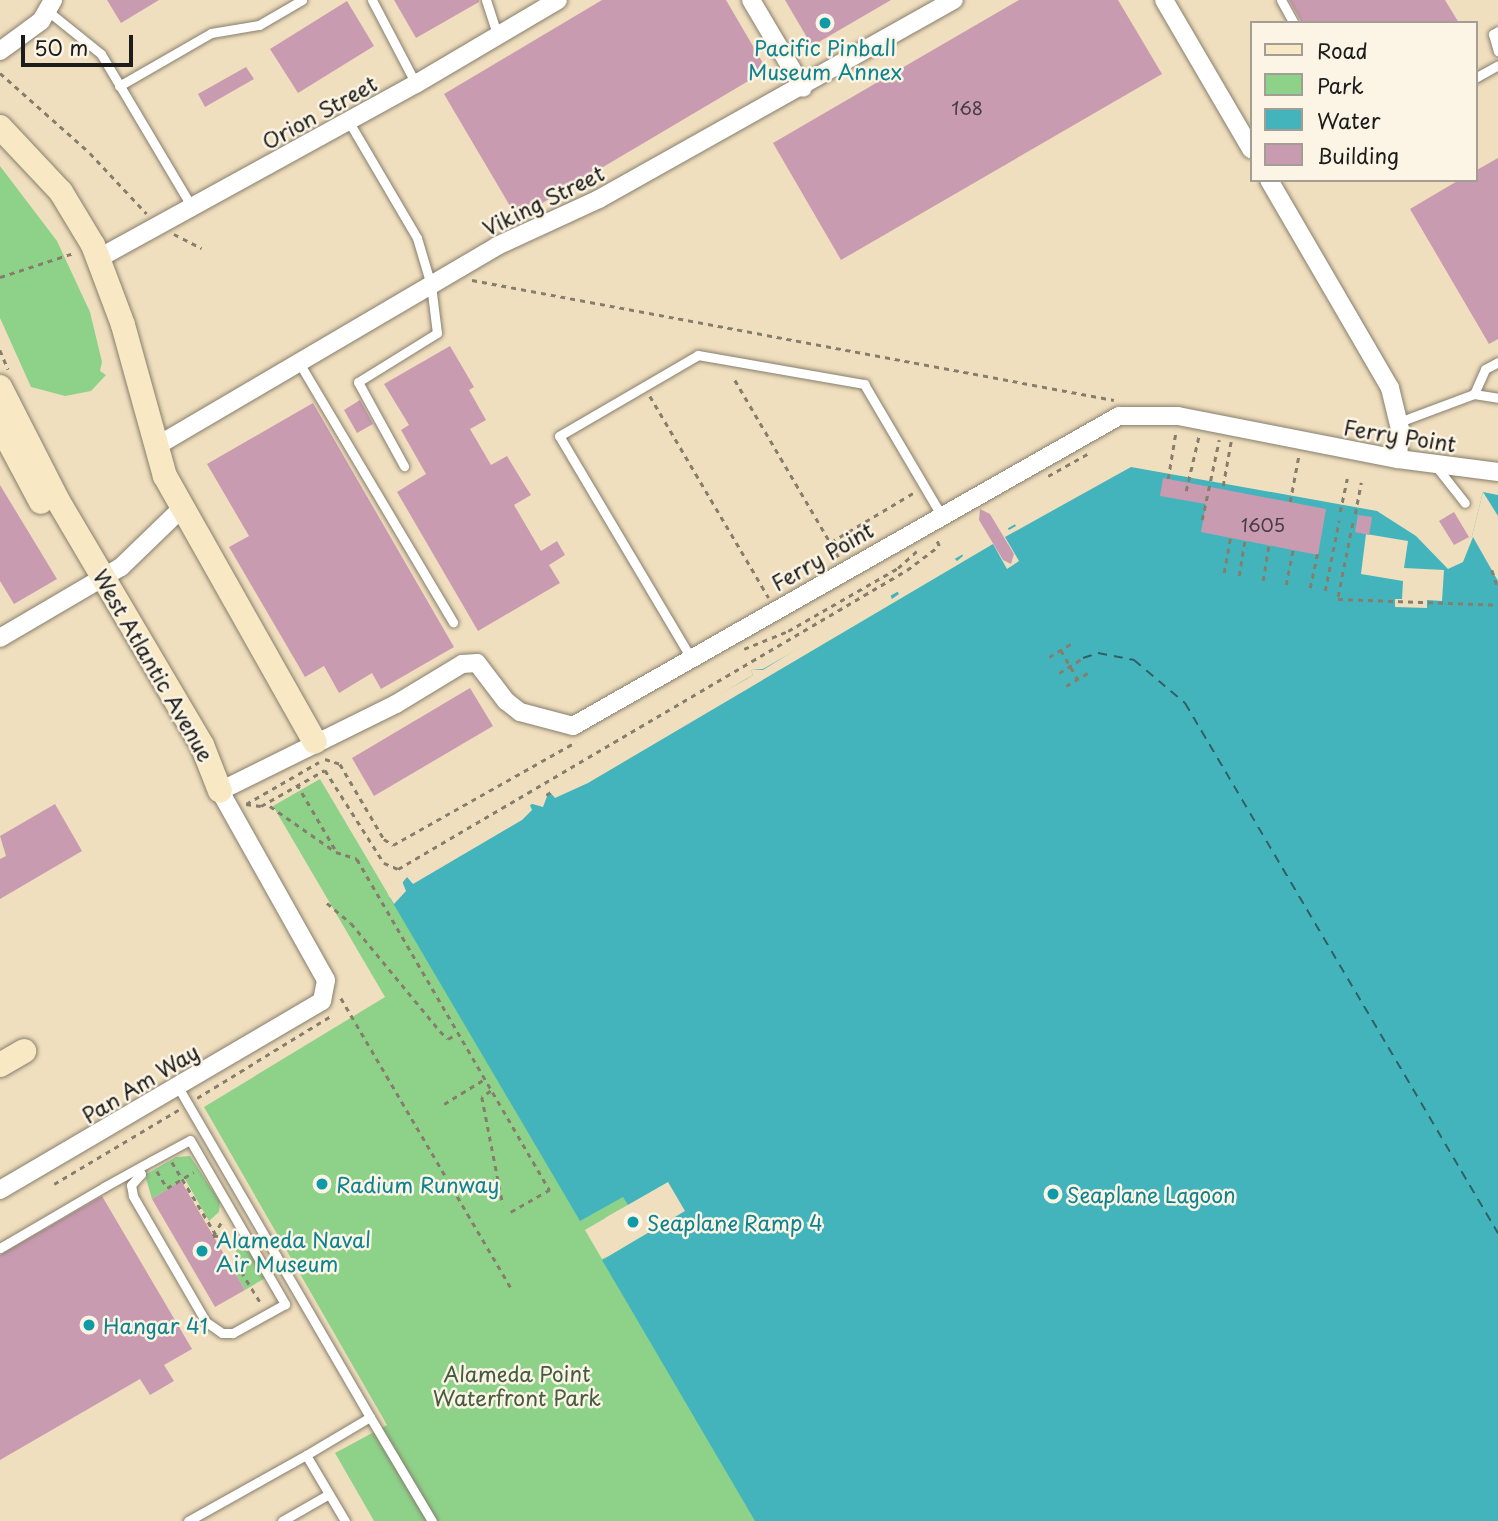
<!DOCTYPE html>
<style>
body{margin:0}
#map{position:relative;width:1498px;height:1521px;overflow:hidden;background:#f0dfbe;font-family:"Playpen Sans",sans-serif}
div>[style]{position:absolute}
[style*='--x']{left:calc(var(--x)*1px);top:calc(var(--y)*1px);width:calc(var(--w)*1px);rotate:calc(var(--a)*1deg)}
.green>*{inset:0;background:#8ed28a}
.water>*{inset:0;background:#44b4bc}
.pier>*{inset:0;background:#f0dfbe}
.ferry>*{height:2px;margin-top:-1px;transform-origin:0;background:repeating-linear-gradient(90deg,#2e6064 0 9px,transparent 0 16px)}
.building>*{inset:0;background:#c99bb1}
.path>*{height:2.5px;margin-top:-1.25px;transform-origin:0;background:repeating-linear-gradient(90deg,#867e6d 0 5px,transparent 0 10px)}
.roads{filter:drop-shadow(0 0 2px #867e6d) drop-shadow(0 0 2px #867e6d)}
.lane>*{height:9px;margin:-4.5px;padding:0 4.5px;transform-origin:4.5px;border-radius:4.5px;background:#fff}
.street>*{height:18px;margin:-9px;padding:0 9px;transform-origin:9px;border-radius:9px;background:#fff}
.secondary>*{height:24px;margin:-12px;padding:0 12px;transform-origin:12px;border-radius:12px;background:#f8e8c3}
.dots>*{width:19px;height:19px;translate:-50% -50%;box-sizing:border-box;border:4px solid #fcf5e5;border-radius:50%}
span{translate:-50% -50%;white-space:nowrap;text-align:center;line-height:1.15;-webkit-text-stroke:5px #fcf5e5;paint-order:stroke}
.number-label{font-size:18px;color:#473c41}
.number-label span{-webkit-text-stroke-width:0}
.culture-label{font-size:21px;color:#0d838f}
.left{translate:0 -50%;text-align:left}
.street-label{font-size:21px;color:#1c1c1c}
.park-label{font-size:21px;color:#445c42}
.legend{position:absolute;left:1250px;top:21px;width:228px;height:161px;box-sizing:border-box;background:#fcf5e5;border:2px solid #a29e95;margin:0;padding:9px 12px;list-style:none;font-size:21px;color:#1c1c1c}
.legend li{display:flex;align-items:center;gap:14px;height:35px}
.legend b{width:35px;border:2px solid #a29e95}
.scale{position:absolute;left:21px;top:35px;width:112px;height:32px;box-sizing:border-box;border:4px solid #1c1c1c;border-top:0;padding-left:9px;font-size:21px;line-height:24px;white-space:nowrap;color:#1c1c1c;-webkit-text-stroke:5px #fcf5e5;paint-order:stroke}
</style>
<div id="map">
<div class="green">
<div style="clip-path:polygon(0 166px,57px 241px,90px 312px,102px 362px,100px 371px,106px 375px,91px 391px,65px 396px,31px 387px,0 318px)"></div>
<div style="clip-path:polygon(320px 779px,394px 904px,638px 1199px,585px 1230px,602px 1259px,657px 1228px,648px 1337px,689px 1407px,804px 1521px,374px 1521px,335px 1453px,387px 1425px,204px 1107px,385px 997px,273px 806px)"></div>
<div style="clip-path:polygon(190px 1156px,220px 1202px,219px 1212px,209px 1221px,185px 1179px,152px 1199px,145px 1175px,176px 1157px)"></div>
<div style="clip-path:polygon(231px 1242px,244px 1244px,265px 1278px,245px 1290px,231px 1266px,241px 1260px)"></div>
</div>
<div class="water">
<div style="clip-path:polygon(1130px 458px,1401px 511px,1451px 556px,1472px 536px,1483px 492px,1498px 495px,1498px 1521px,755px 1521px,602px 1260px,625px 1246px,608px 1217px,628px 1205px,623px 1197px,580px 1221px,390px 898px,407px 877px,753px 675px,751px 670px,763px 669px)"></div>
</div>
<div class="pier">
<div style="clip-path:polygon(1129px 455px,1402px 507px,1432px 523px,1447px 538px,1453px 552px,1472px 536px,1483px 492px,1498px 516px,1498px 581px,1473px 537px,1463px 562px,1448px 569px,1416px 536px,1377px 511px,1131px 467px,1005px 537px,1019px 561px,1007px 569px,993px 544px,588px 783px,555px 798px,549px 791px,543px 807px,529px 803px,532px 810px,522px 820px,413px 884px,407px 877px,402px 881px,406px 891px,394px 904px,388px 894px,399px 878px,526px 800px,745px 680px,753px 675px,751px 670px,763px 670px,889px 592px,892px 599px,899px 594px,896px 589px,952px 556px,957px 561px,963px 556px,961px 551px,1005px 525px,1009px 530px,1016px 526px,1013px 521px)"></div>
<div style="clip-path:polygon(1366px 534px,1408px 541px,1404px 568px,1444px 570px,1442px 601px,1427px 600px,1427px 608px,1395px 607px,1395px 599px,1402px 599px,1403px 581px,1361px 574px)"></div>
<div style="clip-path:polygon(668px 1182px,685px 1211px,602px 1260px,621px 1245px,605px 1218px)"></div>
</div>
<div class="ferry">
<div style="--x:1083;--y:658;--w:16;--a:-18"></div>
<div style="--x:1098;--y:653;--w:37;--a:11"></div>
<div style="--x:1134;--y:660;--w:67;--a:40.1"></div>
<div style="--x:1185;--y:703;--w:616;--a:59.44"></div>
</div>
<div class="building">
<div style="clip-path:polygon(107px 0,159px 0,121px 23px)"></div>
<div style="clip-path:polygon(394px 0,479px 0,479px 2px,416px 38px)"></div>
<div style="clip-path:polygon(602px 0,726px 0,767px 70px,517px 218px,444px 94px)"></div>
<div style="clip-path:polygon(785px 0,891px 0,812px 46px)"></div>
<div style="clip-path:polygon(1019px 0,1118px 0,1162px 74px,841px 260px,773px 143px)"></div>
<div style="clip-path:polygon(1289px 0,1445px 0,1459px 23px,1302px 23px)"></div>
<div style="clip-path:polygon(347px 1px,374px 46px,298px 93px,270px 49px)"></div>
<div style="clip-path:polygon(246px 67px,254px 79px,205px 107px,198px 94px)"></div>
<div style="clip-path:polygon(1498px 158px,1498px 339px,1489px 344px,1410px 209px,1459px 180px,1475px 180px,1475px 171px)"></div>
<div style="clip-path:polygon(450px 346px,474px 387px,469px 390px,486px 420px,470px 429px,491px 465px,507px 456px,524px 484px,531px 495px,514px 505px,541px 551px,557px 541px,565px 555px,549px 565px,560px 583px,478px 631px,397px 492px,426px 474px,401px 430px,409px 425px,384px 384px)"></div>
<div style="clip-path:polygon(360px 400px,373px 424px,357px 433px,344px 410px)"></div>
<div style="clip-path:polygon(313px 403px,454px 647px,381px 689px,372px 673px,339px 693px,324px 666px,305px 677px,229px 547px,249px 536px,207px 464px)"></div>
<div style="clip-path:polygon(1163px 478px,1326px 509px,1318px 555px,1201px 532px,1206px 504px,1160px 496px)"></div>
<div style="clip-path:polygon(0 485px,57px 579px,14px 604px,0 581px)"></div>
<div style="clip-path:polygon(980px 509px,990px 514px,1014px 554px,1011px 564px,1003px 560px,979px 520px)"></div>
<div style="clip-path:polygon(1454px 512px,1469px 537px,1454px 545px,1439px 521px)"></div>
<div style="clip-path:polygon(1358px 515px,1372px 517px,1369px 535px,1355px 532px)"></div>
<div style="clip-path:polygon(470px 688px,493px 726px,374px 796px,352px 758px)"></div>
<div style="clip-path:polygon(55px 804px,82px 851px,0 899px,0 859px,6px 856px,0 836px)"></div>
<div style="clip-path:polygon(181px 1181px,245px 1290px,215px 1307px,152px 1199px)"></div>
<div style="clip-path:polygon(102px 1196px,192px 1349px,164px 1365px,174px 1381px,150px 1395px,140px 1379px,0 1460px,0 1255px)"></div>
</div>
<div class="path">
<div style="--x:0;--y:73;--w:120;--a:41.6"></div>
<div style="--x:90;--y:153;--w:83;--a:46.9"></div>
<div style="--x:174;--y:234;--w:31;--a:27"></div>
<div style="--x:0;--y:277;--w:78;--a:-18"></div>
<div style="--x:472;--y:280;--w:653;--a:10.59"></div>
<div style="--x:0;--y:350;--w:21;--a:67"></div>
<div style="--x:735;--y:380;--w:205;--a:59.6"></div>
<div style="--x:650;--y:396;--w:234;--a:59.5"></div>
<div style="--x:1048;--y:476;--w:49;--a:-29.2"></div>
<div style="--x:1168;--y:479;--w:50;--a:-80.7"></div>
<div style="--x:1223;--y:486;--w:46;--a:-79.9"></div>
<div style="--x:1186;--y:491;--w:57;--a:-76.9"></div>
<div style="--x:1290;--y:502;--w:49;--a:-79.4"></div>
<div style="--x:1340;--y:512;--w:34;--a:-78"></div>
<div style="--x:1355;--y:514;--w:32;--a:-79"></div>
<div style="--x:1202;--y:520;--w:82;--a:-78"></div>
<div style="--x:1353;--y:523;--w:77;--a:101.2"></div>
<div style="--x:1338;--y:599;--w:160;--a:2.1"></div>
<div style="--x:831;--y:542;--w:98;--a:-30.8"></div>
<div style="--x:1492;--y:570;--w:19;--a:72"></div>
<div style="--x:1224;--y:573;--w:36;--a:-80"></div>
<div style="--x:1239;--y:576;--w:36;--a:-81"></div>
<div style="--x:1263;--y:581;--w:36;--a:-81"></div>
<div style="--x:1286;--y:585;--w:36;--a:-79"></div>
<div style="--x:1310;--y:588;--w:35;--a:-78"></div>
<div style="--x:1325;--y:591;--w:72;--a:-78.8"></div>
<div style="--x:744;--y:649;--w:48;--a:-22.2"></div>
<div style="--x:788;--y:631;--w:127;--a:-29.8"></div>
<div style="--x:898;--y:568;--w:25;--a:-42"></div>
<div style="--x:1061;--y:650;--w:34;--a:60"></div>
<div style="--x:1049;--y:657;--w:29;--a:-31"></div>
<div style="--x:1059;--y:673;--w:28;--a:-32"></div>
<div style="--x:1066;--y:686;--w:29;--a:-31"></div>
<div style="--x:325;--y:759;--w:16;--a:18"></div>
<div style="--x:340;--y:764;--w:87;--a:59.6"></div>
<div style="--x:384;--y:839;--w:11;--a:34"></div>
<div style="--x:393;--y:845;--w:210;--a:-29.4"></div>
<div style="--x:297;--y:784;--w:75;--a:59.7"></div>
<div style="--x:546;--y:795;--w:6;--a:-31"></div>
<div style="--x:246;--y:804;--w:84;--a:-29.9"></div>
<div style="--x:246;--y:804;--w:15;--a:8"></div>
<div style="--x:261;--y:806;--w:73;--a:-29.4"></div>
<div style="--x:325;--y:770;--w:110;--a:57.6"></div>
<div style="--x:384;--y:863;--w:15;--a:23"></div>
<div style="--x:398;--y:869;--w:590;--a:-30.43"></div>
<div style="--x:907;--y:570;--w:40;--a:-37"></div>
<div style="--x:939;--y:546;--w:8;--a:-113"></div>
<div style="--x:270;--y:806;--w:80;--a:34.9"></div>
<div style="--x:336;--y:852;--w:22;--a:18"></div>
<div style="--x:357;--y:859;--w:383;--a:59.8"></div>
<div style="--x:550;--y:1190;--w:48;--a:150.3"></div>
<div style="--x:327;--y:903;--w:31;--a:40"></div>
<div style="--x:351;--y:923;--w:140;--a:50.5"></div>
<div style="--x:440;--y:1031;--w:11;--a:45"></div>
<div style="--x:448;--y:1039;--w:9;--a:-32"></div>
<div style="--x:341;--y:998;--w:336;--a:59.6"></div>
<div style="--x:491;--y:1091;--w:11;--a:146"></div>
<div style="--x:482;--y:1097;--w:110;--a:79"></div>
<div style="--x:197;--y:1098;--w:157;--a:-31.5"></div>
<div style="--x:444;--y:1104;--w:46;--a:-31.6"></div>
<div style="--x:172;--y:1162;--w:83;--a:58.8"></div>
<div style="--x:157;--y:1171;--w:17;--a:59"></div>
<div style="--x:54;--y:1184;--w:147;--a:-30.8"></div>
<div style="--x:167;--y:1188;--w:31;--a:-31"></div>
<div style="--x:213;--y:1236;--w:17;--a:-59"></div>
<div style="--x:213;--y:1236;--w:18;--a:-3"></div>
<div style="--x:236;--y:1263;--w:49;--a:58.2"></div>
</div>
<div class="roads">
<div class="lane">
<div style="--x:372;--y:0;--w:95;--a:62.4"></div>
<div style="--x:486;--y:0;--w:38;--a:72"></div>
<div style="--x:1281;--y:0;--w:26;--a:61"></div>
<div style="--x:49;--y:12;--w:67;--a:38.9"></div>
<div style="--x:101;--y:54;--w:178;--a:59.3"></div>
<div style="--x:1498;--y:31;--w:6;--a:149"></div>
<div style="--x:1493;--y:34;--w:18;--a:74"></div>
<div style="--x:1475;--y:78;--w:26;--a:-29"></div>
<div style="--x:119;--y:86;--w:106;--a:-29.9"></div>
<div style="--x:211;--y:33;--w:49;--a:-9.5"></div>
<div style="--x:259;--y:25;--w:50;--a:-30.2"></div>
<div style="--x:349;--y:122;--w:134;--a:59.6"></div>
<div style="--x:417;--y:238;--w:49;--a:73.4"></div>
<div style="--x:431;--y:285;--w:48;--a:82.9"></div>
<div style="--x:437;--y:333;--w:93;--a:148.2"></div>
<div style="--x:358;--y:382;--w:96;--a:61.3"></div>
<div style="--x:298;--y:361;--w:304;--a:59.3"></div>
<div style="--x:1474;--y:394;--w:27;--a:-66"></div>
<div style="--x:1485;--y:369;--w:15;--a:-28"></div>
<div style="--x:1399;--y:422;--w:80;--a:-20.5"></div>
<div style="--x:1474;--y:394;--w:24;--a:9"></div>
<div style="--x:1435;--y:465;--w:48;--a:51.7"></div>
<div style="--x:691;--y:658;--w:258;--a:-120.7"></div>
<div style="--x:559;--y:436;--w:161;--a:-30.2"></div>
<div style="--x:698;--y:355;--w:169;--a:9.9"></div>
<div style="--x:864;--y:384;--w:150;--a:59.5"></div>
<div style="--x:178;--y:1087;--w:382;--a:59.8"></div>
<div style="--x:370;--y:1417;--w:74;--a:149.3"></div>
<div style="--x:0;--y:1248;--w:121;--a:-30.4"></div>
<div style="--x:104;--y:1187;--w:54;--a:-29"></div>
<div style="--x:151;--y:1161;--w:44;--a:-28.3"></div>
<div style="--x:190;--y:1140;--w:190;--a:59.9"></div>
<div style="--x:285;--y:1304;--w:60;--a:150.9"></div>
<div style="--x:233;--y:1333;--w:11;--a:180"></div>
<div style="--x:222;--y:1333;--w:19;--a:-145"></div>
<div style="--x:206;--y:1322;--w:146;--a:-120.1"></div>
<div style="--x:133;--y:1196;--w:11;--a:-100"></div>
<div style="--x:131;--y:1185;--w:15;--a:-48"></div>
<div style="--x:141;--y:1174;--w:6;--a:-129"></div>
<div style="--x:370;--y:1417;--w:121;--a:59.2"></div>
<div style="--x:188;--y:1521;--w:135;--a:-29.2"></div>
<div style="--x:306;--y:1455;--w:77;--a:59.4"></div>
<div style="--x:282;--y:1521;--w:54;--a:-29.9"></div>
</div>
<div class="street">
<div style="--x:751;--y:0;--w:102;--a:59.4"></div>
<div style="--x:1164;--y:0;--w:173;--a:59.7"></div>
<div style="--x:0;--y:51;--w:51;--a:-36.2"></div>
<div style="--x:41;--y:21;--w:24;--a:-60"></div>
<div style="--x:1269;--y:180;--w:241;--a:59.8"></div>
<div style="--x:1390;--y:388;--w:42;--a:76.3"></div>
<div style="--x:1400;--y:429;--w:30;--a:94"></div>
<div style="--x:99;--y:258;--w:362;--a:-28.8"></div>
<div style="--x:416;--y:84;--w:165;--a:-30.6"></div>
<div style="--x:155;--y:447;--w:397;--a:-30.4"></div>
<div style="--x:497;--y:246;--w:112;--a:-24.7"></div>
<div style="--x:599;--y:199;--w:407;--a:-29.3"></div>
<div style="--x:0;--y:638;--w:140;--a:-30.4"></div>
<div style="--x:121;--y:567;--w:83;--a:-44"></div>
<div style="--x:0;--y:1190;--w:373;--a:-30.4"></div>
<div style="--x:322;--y:1001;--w:21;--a:-79"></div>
<div style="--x:326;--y:980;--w:217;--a:-119.3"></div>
<div style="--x:220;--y:791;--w:196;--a:-26.3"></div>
<div style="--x:396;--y:704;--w:77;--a:-31.2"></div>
<div style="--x:462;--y:664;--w:15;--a:-4"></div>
<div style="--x:477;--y:663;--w:48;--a:52.7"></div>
<div style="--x:506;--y:701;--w:18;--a:38"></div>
<div style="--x:520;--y:712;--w:55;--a:14.8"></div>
<div style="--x:573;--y:726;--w:628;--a:-29.59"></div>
<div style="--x:1119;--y:416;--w:59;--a:0"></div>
<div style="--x:1178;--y:416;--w:224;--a:11.1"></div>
<div style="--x:1398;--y:459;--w:101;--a:7.4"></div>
</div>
<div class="secondary">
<div style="--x:0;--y:127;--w:89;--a:46.8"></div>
<div style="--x:61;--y:192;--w:62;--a:58.9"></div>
<div style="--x:93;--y:245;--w:85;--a:69.4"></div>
<div style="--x:123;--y:325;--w:157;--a:74.5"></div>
<div style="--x:165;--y:476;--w:305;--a:60.6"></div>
<div style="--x:0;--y:387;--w:126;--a:63"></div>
<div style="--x:57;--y:499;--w:286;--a:59.5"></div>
<div style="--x:202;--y:745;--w:49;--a:68.6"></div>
<div style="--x:0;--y:425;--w:87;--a:62"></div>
<div style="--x:0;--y:1065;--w:28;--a:-30"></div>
</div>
</div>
<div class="dots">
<div style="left:825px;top:23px;background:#0f9aa8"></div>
<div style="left:322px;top:1184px;background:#0f9aa8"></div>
<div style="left:1053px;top:1194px;background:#0f9aa8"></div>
<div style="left:633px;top:1222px;background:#0f9aa8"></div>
<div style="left:202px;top:1251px;background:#0f9aa8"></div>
<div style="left:89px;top:1325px;background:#0f9aa8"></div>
</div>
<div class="number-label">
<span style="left:967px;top:108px">168</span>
<span style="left:1263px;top:525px">1605</span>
</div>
<div class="culture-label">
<span style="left:825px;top:59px">Pacific Pinball<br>Museum Annex</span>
<span class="left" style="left:336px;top:1184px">Radium Runway</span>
<span class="left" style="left:1067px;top:1194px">Seaplane Lagoon</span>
<span class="left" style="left:647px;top:1222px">Seaplane Ramp 4</span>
<span class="left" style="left:216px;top:1251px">Alameda Naval<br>Air Museum</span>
<span class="left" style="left:103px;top:1325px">Hangar 41</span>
</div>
<div class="street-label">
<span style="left:319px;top:112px;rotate:-29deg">Orion Street</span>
<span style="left:543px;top:200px;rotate:-26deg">Viking Street</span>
<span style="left:1400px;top:435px;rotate:9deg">Ferry Point</span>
<span style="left:822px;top:556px;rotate:-30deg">Ferry Point</span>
<span style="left:154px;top:665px;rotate:60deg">West Atlantic Avenue</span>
<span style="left:140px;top:1083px;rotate:-31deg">Pan Am Way</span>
</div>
<div class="park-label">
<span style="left:517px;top:1385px">Alameda Point<br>Waterfront Park</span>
</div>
<ul class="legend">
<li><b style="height:9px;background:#f8e8c3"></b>Road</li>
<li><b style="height:19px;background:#8ed28a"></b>Park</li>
<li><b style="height:19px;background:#44b4bc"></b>Water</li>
<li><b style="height:19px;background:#c99bb1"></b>Building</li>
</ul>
<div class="scale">50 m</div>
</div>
